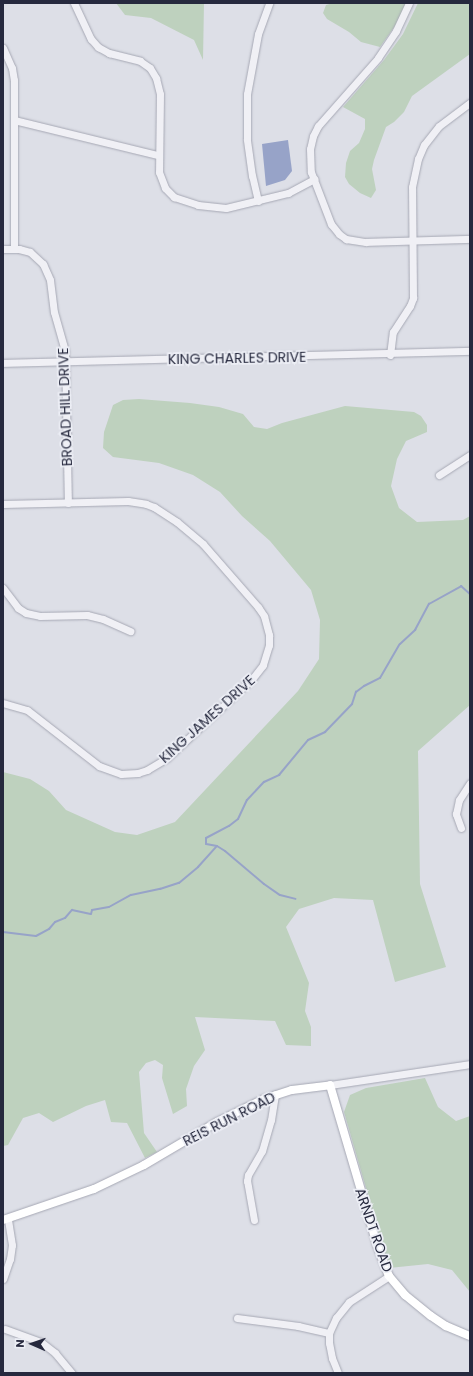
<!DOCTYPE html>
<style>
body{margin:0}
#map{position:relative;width:473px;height:1376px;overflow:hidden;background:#dddfe7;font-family:Poppins,sans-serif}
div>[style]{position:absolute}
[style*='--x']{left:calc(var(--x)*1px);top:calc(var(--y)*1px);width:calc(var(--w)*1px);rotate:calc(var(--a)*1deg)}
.green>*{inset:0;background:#bed1be}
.water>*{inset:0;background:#97a3c8}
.stream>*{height:2px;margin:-1px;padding:0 1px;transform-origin:1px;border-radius:1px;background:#97a3c8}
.roads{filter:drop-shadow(0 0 1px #a6a8b4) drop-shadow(0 0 1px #a6a8b4)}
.minor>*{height:7px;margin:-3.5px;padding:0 3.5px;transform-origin:3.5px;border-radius:3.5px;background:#f0f0f5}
.major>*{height:8px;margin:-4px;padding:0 4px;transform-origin:4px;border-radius:4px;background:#fff}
span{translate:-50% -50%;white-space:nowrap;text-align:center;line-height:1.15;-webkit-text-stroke:3.5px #eceef5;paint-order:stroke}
.street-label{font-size:14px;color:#26293e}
.frame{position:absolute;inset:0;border:4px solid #26293e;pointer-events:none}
.north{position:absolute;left:12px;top:1324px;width:40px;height:40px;-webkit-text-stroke:3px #eceef5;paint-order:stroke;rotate:272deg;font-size:11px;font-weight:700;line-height:16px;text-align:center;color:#26293e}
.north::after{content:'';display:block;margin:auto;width:14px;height:18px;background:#26293e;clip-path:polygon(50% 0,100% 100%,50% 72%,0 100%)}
</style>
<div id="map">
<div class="green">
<div style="clip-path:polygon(116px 3px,204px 3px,203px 60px,194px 40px,151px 18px,125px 15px)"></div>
<div style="clip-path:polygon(333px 3px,406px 3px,400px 19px,380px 47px,361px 42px,349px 32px,327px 19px,323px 13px,326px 5px)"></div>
<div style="clip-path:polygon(418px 3px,470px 3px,470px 54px,412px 96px,404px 112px,394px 122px,386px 127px,374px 160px,372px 169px,376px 190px,371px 198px,360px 193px,349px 184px,345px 177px,346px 163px,350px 151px,359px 143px,365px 129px,365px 119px,343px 107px,384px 60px,403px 34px)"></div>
<div style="clip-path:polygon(139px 399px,190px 403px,219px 407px,243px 414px,254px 427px,267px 429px,282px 423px,345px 406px,414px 412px,421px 416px,427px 425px,427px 432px,406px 441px,397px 459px,391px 486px,399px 508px,417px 522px,463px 520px,470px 516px,470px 705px,418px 751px,420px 884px,446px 967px,395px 982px,373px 900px,334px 898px,299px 909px,286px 927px,309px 983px,305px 1011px,311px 1027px,311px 1046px,286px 1045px,275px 1021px,195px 1017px,205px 1050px,194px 1066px,186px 1089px,187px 1106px,173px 1114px,162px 1078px,163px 1065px,155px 1060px,146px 1063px,139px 1072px,144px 1133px,157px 1152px,145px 1158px,127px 1123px,111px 1122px,105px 1100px,86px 1106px,53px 1122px,39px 1113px,23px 1118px,8px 1145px,3px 1146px,3px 772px,30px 779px,49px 791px,66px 810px,115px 832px,137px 835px,175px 822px,298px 691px,319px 659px,320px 620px,311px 590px,270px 541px,242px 516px,220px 492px,193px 475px,159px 463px,113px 457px,103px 448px,104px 432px,113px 405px,123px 400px)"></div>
<div style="clip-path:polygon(425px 1078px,438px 1107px,456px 1121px,470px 1116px,470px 1292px,452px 1270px,428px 1264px,389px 1268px,344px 1112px,350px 1095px,366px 1088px)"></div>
</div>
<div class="water">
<div style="clip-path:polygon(288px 140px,292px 171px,285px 180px,266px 186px,262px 144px)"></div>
</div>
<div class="stream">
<div style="--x:217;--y:846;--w:9;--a:32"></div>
<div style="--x:225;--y:851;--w:51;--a:40.2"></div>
<div style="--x:264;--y:884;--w:19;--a:35"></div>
<div style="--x:280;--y:895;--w:16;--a:14"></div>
<div style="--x:3;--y:932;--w:33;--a:7"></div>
<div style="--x:36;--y:936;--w:15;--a:-28"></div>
<div style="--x:49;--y:929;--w:9;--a:-49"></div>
<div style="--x:55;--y:922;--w:11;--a:-22"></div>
<div style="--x:65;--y:918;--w:11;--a:-49"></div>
<div style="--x:72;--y:910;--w:19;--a:12"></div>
<div style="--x:91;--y:914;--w:4;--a:-76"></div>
<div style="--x:92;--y:910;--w:17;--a:-10"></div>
<div style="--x:109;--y:907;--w:25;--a:-29"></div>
<div style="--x:131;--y:895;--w:30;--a:-12"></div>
<div style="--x:160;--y:889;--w:20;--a:-18"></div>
<div style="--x:179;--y:883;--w:25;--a:-40"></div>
<div style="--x:198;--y:867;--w:28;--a:-48"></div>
<div style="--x:217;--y:846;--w:11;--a:-170"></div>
<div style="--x:206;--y:844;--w:6;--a:-90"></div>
<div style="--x:206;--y:838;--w:26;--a:-28"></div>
<div style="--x:229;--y:826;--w:11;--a:-38"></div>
<div style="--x:238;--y:819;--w:21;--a:-65"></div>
<div style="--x:247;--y:800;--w:25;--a:-47"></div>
<div style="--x:264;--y:782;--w:17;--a:-25"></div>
<div style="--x:279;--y:775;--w:45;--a:-50.4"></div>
<div style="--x:308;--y:740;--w:19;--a:-25"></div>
<div style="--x:325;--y:732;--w:39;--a:-46"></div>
<div style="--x:352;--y:704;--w:13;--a:-72"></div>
<div style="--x:356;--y:692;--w:10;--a:-37"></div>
<div style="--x:364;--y:686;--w:18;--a:-27"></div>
<div style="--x:380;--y:678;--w:39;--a:-60"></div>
<div style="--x:400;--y:644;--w:21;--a:-43"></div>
<div style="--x:415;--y:630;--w:30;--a:-62"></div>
<div style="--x:429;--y:604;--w:37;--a:-29"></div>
<div style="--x:461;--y:586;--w:12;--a:42"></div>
</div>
<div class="roads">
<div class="minor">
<div style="--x:74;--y:3;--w:40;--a:65"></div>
<div style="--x:91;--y:39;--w:11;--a:49"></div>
<div style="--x:98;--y:47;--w:13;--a:29"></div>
<div style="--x:109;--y:53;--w:32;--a:14"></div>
<div style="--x:140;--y:61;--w:12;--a:35"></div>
<div style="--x:150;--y:68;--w:12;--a:59"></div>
<div style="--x:156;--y:78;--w:16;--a:76"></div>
<div style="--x:160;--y:94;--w:78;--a:90.7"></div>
<div style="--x:159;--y:172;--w:17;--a:69"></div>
<div style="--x:165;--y:188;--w:13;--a:45"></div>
<div style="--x:174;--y:197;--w:25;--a:18"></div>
<div style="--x:198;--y:205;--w:28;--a:6"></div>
<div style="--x:226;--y:208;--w:64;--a:-13.6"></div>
<div style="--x:288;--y:193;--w:30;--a:-28"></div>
<div style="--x:409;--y:3;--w:31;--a:115"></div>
<div style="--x:396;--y:31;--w:32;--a:124"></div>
<div style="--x:378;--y:58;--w:91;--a:131.4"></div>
<div style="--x:318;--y:126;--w:11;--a:117"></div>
<div style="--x:313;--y:136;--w:13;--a:103"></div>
<div style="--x:310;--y:149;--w:23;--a:88"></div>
<div style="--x:311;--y:172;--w:56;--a:69"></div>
<div style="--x:331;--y:224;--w:13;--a:51"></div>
<div style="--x:339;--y:234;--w:9;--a:36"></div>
<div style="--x:346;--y:239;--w:20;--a:9"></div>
<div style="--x:366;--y:242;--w:104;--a:-1.7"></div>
<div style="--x:3;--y:48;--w:22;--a:66"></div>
<div style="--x:12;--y:68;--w:12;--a:81"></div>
<div style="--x:14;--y:80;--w:169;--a:90"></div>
<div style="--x:14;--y:120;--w:148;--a:13.7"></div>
<div style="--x:258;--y:201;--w:26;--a:-103"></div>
<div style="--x:252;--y:176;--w:37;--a:-98"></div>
<div style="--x:247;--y:139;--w:45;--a:-90"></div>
<div style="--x:247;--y:94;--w:61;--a:-79.6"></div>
<div style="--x:258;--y:34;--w:33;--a:-70"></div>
<div style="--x:3;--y:249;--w:16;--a:0"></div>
<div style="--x:19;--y:249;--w:11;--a:15"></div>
<div style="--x:30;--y:252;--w:18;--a:43"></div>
<div style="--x:43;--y:264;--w:17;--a:66"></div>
<div style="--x:50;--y:280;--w:32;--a:83"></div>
<div style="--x:54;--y:312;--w:41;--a:74.2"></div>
<div style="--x:65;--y:351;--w:152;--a:88.9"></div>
<div style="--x:390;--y:355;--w:23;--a:-83"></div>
<div style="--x:393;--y:332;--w:31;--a:-57"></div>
<div style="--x:410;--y:306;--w:9;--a:-69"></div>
<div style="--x:413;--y:298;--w:111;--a:-90.5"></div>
<div style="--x:412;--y:187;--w:29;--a:-78"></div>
<div style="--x:418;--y:159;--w:15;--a:-67"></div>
<div style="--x:424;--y:145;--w:24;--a:-52"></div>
<div style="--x:439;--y:126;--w:39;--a:-37"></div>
<div style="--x:3;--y:363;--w:467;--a:-1.5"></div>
<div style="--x:439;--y:475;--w:37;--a:-33"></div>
<div style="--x:3;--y:504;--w:125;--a:-1.4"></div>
<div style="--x:128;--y:501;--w:18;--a:9"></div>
<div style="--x:146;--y:504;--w:9;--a:21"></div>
<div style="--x:154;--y:507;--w:27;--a:33"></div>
<div style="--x:177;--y:522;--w:34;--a:40"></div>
<div style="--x:203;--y:544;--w:84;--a:48.9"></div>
<div style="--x:258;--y:607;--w:11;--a:56"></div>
<div style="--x:264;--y:616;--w:20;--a:75"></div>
<div style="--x:269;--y:635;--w:10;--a:90"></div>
<div style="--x:269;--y:645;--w:21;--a:107"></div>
<div style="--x:263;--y:665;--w:18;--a:128"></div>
<div style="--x:252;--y:679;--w:116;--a:137.1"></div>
<div style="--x:167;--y:758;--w:23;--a:149"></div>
<div style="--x:147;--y:770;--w:9;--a:162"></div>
<div style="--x:138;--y:773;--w:17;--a:177"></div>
<div style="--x:121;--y:774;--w:23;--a:-160"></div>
<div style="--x:99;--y:766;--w:91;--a:-142.1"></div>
<div style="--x:27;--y:710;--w:25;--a:-164"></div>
<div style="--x:3;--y:588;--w:25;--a:53"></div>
<div style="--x:18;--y:608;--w:9;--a:32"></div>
<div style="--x:26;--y:613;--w:14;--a:12"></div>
<div style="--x:40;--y:616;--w:47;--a:-1.2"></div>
<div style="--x:87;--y:615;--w:16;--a:14"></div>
<div style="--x:103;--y:619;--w:30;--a:24"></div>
<div style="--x:461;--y:828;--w:15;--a:-110"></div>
<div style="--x:456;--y:814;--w:14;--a:-78"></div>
<div style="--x:459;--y:800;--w:20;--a:-57"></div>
<div style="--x:330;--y:1085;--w:142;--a:-8.5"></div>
<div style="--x:254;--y:1220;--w:40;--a:-100"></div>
<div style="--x:247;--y:1181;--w:6;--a:-81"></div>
<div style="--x:248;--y:1175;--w:28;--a:-60"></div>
<div style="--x:262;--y:1151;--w:32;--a:-74"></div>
<div style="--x:271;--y:1120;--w:26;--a:-81"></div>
<div style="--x:3;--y:1279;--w:21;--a:-71"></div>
<div style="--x:10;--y:1259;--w:14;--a:-82"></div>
<div style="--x:12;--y:1245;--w:26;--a:-99"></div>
<div style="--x:237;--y:1318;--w:62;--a:7.5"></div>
<div style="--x:298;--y:1326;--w:32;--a:13"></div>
<div style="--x:5;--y:1329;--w:38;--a:20"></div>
<div style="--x:41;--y:1342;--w:18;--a:38"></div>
<div style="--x:55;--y:1353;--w:26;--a:50"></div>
<div style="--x:338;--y:1373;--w:16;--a:-112"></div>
<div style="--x:332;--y:1358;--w:15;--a:-101"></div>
<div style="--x:329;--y:1343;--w:10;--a:-90"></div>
<div style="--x:329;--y:1333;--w:17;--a:-65"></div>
<div style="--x:336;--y:1318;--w:21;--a:-51"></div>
<div style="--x:349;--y:1302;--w:48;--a:-33"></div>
</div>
<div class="major">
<div style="--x:3;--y:1220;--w:96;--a:-18.8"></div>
<div style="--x:94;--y:1189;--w:55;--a:-25.6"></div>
<div style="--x:144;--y:1165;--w:85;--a:-30.5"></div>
<div style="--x:217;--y:1122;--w:52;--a:-26.1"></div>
<div style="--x:264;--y:1099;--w:29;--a:-18"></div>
<div style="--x:292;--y:1090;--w:38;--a:-7"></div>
<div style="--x:330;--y:1085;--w:167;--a:73.6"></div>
<div style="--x:377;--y:1245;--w:33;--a:69"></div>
<div style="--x:389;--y:1276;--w:25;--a:50"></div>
<div style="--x:405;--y:1295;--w:33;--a:39"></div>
<div style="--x:431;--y:1316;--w:18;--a:34"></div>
<div style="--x:446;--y:1326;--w:26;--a:23"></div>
</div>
</div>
<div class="street-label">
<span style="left:237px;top:358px;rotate:-1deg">KING CHARLES DRIVE</span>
<span style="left:65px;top:407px;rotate:-92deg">BROAD HILL DRIVE</span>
<span style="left:207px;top:719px;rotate:-42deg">KING JAMES DRIVE</span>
<span style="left:229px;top:1119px;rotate:-27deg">REIS RUN ROAD</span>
<span style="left:374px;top:1230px;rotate:71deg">ARNDT ROAD</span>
</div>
<div class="frame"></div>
<div class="north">N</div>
</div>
